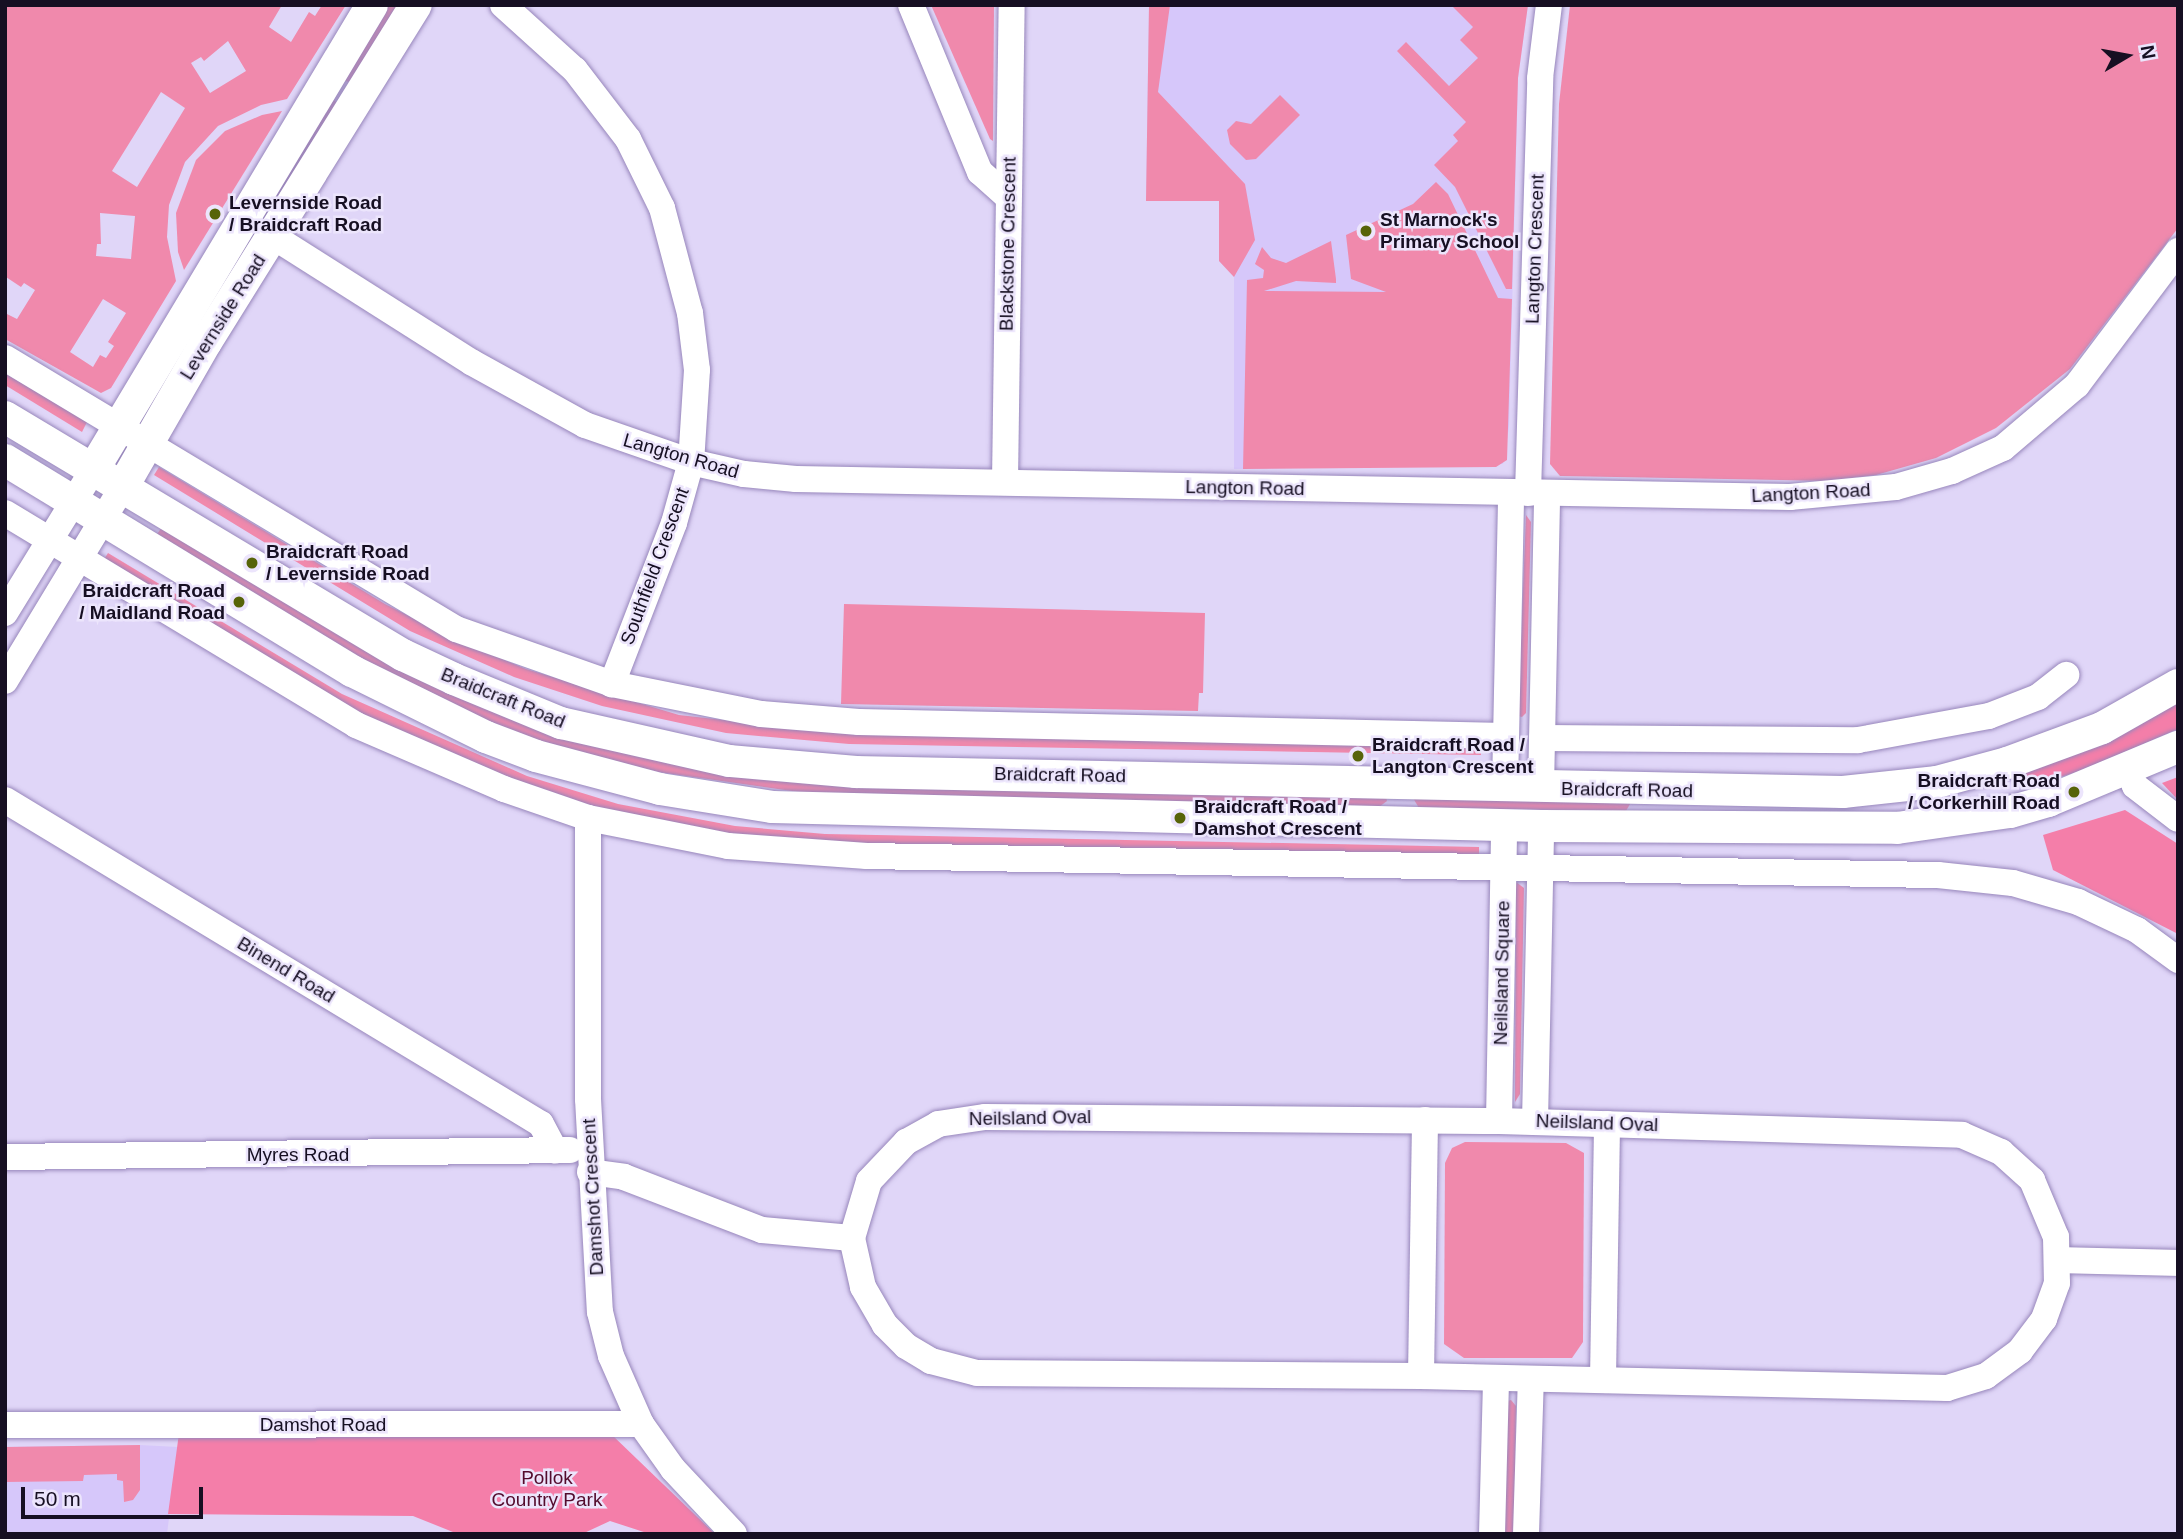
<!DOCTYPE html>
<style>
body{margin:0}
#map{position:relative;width:2183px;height:1539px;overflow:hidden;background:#e0d6f8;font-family:Helvetica,sans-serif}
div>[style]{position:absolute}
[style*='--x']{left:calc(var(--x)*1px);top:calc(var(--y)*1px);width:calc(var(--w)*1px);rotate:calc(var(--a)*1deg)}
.built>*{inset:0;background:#d6c7fa}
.green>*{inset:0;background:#f089ac}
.forest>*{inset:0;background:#f47ea9}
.roads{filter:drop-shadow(0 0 2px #9786bb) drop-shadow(0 0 2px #9786bb)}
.minor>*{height:26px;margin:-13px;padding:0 13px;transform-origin:13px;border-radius:13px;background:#fff}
.tertiary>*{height:32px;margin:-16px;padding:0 16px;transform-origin:16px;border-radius:16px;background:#fff}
.dots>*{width:19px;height:19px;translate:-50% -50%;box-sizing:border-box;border:4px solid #ece5fc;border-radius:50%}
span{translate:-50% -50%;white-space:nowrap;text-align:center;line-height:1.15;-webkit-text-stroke:5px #ece5fc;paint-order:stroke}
.poi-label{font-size:19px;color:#160f22;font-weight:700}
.left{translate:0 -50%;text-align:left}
.right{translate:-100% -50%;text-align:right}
.street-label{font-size:19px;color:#160f22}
.park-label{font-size:19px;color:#540b2d}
.frame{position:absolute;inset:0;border:7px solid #160f22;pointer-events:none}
.north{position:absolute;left:2092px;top:21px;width:70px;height:70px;-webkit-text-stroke:5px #ece5fc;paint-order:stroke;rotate:80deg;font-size:19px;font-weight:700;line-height:28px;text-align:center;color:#160f22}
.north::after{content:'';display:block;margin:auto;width:24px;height:32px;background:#160f22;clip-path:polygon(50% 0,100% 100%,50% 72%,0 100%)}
.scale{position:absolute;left:21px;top:1487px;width:182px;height:32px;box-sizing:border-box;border:4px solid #160f22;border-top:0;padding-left:9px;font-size:21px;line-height:24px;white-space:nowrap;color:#160f22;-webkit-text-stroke:5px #ece5fc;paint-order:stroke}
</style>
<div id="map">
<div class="built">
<div style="clip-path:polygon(1149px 5px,1528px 5px,1518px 78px,1509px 427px,1503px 464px,1234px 469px,1234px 277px,1219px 261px,1219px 201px,1146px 201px)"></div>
<div style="clip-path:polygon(140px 1445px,178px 1447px,167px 1534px,5px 1534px,5px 1447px)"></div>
</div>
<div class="green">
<div style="clip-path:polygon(evenodd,5px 5px,282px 5px,269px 27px,291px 42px,309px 12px,315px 16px,322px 5px,346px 5px,287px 99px,261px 105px,218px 126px,185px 162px,169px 205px,167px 237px,176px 281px,111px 388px,101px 393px,5px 339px,5px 313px,17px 319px,35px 290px,24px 283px,21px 287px,6px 277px,5px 271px,5px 5px,228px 41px,246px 71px,210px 93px,191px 63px,201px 57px,204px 61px,228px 41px,5px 5px,161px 92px,185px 108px,137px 187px,112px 171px,161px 92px,5px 5px,100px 213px,135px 216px,131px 259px,96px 256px,97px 244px,101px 244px,100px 213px,5px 5px,103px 299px,126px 313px,108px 342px,114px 346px,106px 358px,100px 355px,93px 367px,70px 352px,103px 299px)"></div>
<div style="clip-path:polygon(385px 5px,398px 5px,350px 82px,345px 81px)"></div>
<div style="clip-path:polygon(931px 5px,994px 5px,993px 141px,990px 139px)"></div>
<div style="clip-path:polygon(1149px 5px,1170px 5px,1158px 92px,1245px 184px,1255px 240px,1234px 277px,1219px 261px,1219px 201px,1146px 201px)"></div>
<div style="clip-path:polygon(1451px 5px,1528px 5px,1518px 78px,1512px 289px,1506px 289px,1455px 187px,1434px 165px,1458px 141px,1453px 135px,1466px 122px,1397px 51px,1406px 42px,1449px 86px,1478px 58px,1460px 40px,1473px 27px)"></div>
<div style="clip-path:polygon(1570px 5px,2178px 5px,2178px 228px,2070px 369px,1996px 428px,1936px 458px,1876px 475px,1828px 481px,1560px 476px,1550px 464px,1559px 104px)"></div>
<div style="clip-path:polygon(1280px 95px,1300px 115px,1256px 159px,1246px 160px,1230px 144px,1227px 130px,1236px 121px,1251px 124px)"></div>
<div style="clip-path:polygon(333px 99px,337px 103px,200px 322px,327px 100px)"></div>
<div style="clip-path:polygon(282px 111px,184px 270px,178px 252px,176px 213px,196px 160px,225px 131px,262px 115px)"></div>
<div style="clip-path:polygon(1436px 182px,1448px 194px,1498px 298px,1512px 299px,1507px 460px,1496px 467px,1243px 469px,1247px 280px,1263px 278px,1264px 270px,1255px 264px,1262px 247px,1271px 258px,1286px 263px,1331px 241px,1336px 279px,1336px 283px,1296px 281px,1264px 291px,1386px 292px,1351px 279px,1346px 235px,1413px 204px)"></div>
<div style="clip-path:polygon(5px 373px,87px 422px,82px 432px,5px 385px)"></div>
<div style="clip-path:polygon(159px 467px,385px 604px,457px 640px,526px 669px,679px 715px,848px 734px,1481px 746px,1481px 755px,849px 744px,726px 733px,602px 706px,514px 677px,410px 631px,154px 475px)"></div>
<div style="clip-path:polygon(1526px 515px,1531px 522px,1526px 713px,1522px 717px,1518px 716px)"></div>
<div style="clip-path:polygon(163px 526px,605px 747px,1386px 797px,1387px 801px,1379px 807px,820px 795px,658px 772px,549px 744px,475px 717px,396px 680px,157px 534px)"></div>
<div style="clip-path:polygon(108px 553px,342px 694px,527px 776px,618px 804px,735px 826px,825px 834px,1479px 847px,1479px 857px,857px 846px,735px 835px,617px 813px,526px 787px,336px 703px,103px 561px)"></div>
<div style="clip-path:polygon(844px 604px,1205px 613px,1203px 693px,1199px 693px,1198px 711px,841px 704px)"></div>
<div style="clip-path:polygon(1413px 798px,1629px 800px,1630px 804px,1626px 811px,1419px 808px)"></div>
<div style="clip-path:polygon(1516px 882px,1524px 888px,1520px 1094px,1515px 1102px)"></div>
<div style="clip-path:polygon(1465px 1142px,1566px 1143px,1584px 1153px,1583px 1342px,1572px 1358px,1464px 1358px,1444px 1344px,1445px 1163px,1452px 1148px)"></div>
<div style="clip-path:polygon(1511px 1400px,1516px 1406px,1514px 1534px,1503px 1534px,1507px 1401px)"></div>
<div style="clip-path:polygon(140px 1445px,140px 1490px,133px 1500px,124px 1502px,123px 1481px,117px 1480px,117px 1474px,84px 1475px,83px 1481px,5px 1482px,5px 1447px)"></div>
</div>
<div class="forest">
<div style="clip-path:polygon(2178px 695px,2178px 729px,2083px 770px,2032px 786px,2021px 780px,2020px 775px)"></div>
<div style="clip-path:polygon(2178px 777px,2178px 800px,2162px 783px)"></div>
<div style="clip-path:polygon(2125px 810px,2178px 844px,2178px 934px,2053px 870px,2043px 835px)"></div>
<div style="clip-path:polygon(180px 1426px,611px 1434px,715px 1534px,650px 1534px,610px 1521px,582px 1534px,458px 1534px,413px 1516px,168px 1514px)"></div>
</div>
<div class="roads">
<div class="minor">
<div style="--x:503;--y:5;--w:97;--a:42.1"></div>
<div style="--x:575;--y:70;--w:87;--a:52.5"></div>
<div style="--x:628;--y:139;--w:77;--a:63.8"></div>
<div style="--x:662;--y:208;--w:109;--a:75.1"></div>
<div style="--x:690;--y:313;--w:57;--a:83"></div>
<div style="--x:697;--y:370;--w:92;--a:93.7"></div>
<div style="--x:691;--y:462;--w:63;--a:105.6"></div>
<div style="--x:674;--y:523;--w:173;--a:111.1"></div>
<div style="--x:911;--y:5;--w:181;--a:67.6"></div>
<div style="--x:980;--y:172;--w:38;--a:42"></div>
<div style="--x:274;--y:237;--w:233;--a:32.4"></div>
<div style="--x:471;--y:362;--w:130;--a:28.9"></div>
<div style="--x:585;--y:425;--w:112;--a:19.2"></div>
<div style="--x:691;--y:462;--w:54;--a:12.8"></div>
<div style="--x:744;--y:474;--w:52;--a:5.5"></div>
<div style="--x:796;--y:479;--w:994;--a:1.04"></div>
<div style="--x:1790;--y:497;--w:106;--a:-5.4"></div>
<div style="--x:1896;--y:487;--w:58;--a:-15.9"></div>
<div style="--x:1952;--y:471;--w:56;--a:-24.3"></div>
<div style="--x:2003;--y:448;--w:97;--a:-40.4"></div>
<div style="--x:2077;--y:385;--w:168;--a:-53"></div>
<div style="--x:5;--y:358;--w:526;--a:31"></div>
<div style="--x:456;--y:629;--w:165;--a:19.4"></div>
<div style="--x:612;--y:684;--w:152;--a:11.4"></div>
<div style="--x:761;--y:714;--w:98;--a:4.7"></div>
<div style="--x:859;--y:722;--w:647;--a:1.24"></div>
<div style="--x:1005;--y:482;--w:477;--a:-89.2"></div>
<div style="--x:1528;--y:493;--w:415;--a:-88.3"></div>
<div style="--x:1540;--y:78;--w:74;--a:-83"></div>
<div style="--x:5;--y:513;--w:410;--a:31.1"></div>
<div style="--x:356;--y:725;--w:161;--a:23.4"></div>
<div style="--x:504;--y:789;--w:89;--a:19"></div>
<div style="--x:588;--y:818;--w:143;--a:11.3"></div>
<div style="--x:728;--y:846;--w:139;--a:4.1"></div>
<div style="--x:867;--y:856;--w:1071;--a:1.02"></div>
<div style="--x:1938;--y:875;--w:75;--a:6.1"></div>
<div style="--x:2013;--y:883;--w:68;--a:16.3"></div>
<div style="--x:2078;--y:902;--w:65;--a:25.4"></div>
<div style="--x:2137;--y:930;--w:51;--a:36.2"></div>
<div style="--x:5;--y:613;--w:168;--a:-58.4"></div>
<div style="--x:5;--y:681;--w:226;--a:-58.8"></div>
<div style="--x:1542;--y:738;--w:316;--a:0.4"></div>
<div style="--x:1858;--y:740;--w:133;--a:-10.4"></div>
<div style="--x:1989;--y:716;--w:53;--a:-21.2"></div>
<div style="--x:2038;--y:697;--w:36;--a:-38"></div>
<div style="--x:2128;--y:770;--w:17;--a:66"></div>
<div style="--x:2135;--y:786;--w:54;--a:37.5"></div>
<div style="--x:1505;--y:787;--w:294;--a:-88.8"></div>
<div style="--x:1541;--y:788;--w:295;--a:-88.8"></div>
<div style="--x:5;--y:800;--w:626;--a:31.15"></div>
<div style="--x:541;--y:1124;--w:30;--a:62"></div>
<div style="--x:588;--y:818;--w:281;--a:90"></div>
<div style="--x:588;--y:1099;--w:213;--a:86.8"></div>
<div style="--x:600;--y:1312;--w:45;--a:76"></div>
<div style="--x:611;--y:1356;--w:74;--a:66.2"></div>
<div style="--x:641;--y:1424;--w:55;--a:54.6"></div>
<div style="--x:673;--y:1469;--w:89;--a:46.8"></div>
<div style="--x:985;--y:1117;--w:514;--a:0.45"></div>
<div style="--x:1499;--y:1121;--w:463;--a:1.7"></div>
<div style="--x:1962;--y:1135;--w:43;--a:23.6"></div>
<div style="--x:2001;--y:1152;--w:42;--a:42.1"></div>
<div style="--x:2032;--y:1180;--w:62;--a:67.2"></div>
<div style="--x:2056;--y:1237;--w:46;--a:88.8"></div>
<div style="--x:2057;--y:1283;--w:38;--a:110"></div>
<div style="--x:2044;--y:1319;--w:40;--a:127"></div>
<div style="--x:2020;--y:1351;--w:42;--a:143.7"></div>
<div style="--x:1986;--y:1376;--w:41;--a:162.9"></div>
<div style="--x:1947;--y:1388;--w:526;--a:-178.69"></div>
<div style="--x:1421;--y:1376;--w:444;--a:-179.6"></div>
<div style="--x:977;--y:1373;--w:48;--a:-165.4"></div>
<div style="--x:931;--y:1361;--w:29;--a:-149"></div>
<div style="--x:906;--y:1346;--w:30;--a:-135"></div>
<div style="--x:885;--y:1325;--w:44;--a:-120.1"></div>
<div style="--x:863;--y:1287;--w:50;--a:-102.7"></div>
<div style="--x:852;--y:1238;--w:59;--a:-73.4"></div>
<div style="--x:869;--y:1181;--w:54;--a:-46.5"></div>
<div style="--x:906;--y:1142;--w:37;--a:-29"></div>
<div style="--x:938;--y:1124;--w:48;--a:-8.5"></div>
<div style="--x:1499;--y:1121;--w:297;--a:-89"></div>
<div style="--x:1535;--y:1122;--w:296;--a:-88.8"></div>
<div style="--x:5;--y:1157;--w:565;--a:-0.71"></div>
<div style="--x:590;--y:1172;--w:34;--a:8"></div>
<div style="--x:624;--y:1177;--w:148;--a:21"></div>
<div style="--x:762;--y:1230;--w:90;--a:5.1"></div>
<div style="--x:2059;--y:1260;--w:119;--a:1.4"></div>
<div style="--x:1421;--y:1376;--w:256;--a:-89.1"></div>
<div style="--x:1603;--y:1380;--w:256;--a:-89.1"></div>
<div style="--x:5;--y:1425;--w:636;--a:-0.09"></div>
<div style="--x:1492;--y:1534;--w:155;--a:-88.5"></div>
<div style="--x:1526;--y:1534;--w:155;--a:-88.2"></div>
</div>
<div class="tertiary">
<div style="--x:5;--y:417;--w:464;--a:30.9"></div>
<div style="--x:403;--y:655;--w:56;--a:25.2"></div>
<div style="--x:454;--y:679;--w:116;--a:22.4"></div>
<div style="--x:561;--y:723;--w:173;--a:12.7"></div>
<div style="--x:730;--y:761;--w:125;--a:5"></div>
<div style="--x:855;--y:772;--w:988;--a:1.16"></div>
<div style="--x:1843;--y:792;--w:95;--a:-6.1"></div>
<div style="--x:1937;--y:782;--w:73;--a:-15.2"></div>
<div style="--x:2007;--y:763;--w:101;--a:-20.2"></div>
<div style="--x:2102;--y:728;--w:87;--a:-29.5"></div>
<div style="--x:5;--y:460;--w:406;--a:31.3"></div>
<div style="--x:352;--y:671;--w:149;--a:26.2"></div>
<div style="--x:486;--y:737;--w:53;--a:20.8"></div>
<div style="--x:536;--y:756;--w:128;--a:14.9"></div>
<div style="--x:660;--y:789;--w:113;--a:9.1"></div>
<div style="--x:772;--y:807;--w:769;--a:1.42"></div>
<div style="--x:1541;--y:826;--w:356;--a:0.3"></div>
<div style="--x:1897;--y:828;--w:114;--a:-8.1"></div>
<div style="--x:2010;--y:812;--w:40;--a:-16"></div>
<div style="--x:2048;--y:801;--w:141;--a:-22.6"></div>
<div style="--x:93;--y:470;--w:542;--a:-59.04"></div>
<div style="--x:122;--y:488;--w:168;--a:-60.1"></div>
<div style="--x:206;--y:342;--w:397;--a:-58.1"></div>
</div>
</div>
<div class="dots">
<div style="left:215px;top:214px;background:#576409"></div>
<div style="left:1366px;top:231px;background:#576409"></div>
<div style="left:252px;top:563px;background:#576409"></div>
<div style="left:239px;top:602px;background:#576409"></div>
<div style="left:1358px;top:756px;background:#576409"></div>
<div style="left:2074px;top:792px;background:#576409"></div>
<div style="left:1180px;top:818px;background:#576409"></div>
</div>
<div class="poi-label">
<span class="left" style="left:229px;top:214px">Levernside Road<br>/ Braidcraft Road</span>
<span class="left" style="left:1380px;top:231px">St Marnock's<br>Primary School</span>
<span class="left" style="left:266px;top:563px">Braidcraft Road<br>/ Levernside Road</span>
<span class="right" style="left:225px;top:602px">Braidcraft Road<br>/ Maidland Road</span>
<span class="left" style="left:1372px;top:756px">Braidcraft Road /<br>Langton Crescent</span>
<span class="right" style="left:2060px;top:792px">Braidcraft Road<br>/ Corkerhill Road</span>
<span class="left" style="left:1194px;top:818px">Braidcraft Road /<br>Damshot Crescent</span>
</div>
<div class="street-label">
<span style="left:1008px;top:244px;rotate:-89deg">Blackstone Crescent</span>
<span style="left:1535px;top:249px;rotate:-88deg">Langton Crescent</span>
<span style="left:223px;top:317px;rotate:-58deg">Levernside Road</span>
<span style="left:681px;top:456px;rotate:16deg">Langton Road</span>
<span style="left:1245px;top:488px;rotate:1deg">Langton Road</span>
<span style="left:1811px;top:493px;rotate:-3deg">Langton Road</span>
<span style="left:655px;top:566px;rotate:-70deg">Southfield Crescent</span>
<span style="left:503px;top:698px;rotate:22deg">Braidcraft Road</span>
<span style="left:1060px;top:775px;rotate:1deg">Braidcraft Road</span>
<span style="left:1627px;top:790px;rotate:1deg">Braidcraft Road</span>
<span style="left:286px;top:970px;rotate:31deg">Binend Road</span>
<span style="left:1502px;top:973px;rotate:-89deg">Neilsland Square</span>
<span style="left:1030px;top:1118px;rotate:-1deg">Neilsland Oval</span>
<span style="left:1597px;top:1123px;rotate:2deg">Neilsland Oval</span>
<span style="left:298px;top:1155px">Myres Road</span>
<span style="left:593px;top:1197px;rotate:-93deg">Damshot Crescent</span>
<span style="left:323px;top:1425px">Damshot Road</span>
</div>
<div class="park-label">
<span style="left:547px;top:1489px">Pollok<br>Country Park</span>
</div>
<div class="frame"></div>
<div class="north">N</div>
<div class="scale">50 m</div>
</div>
